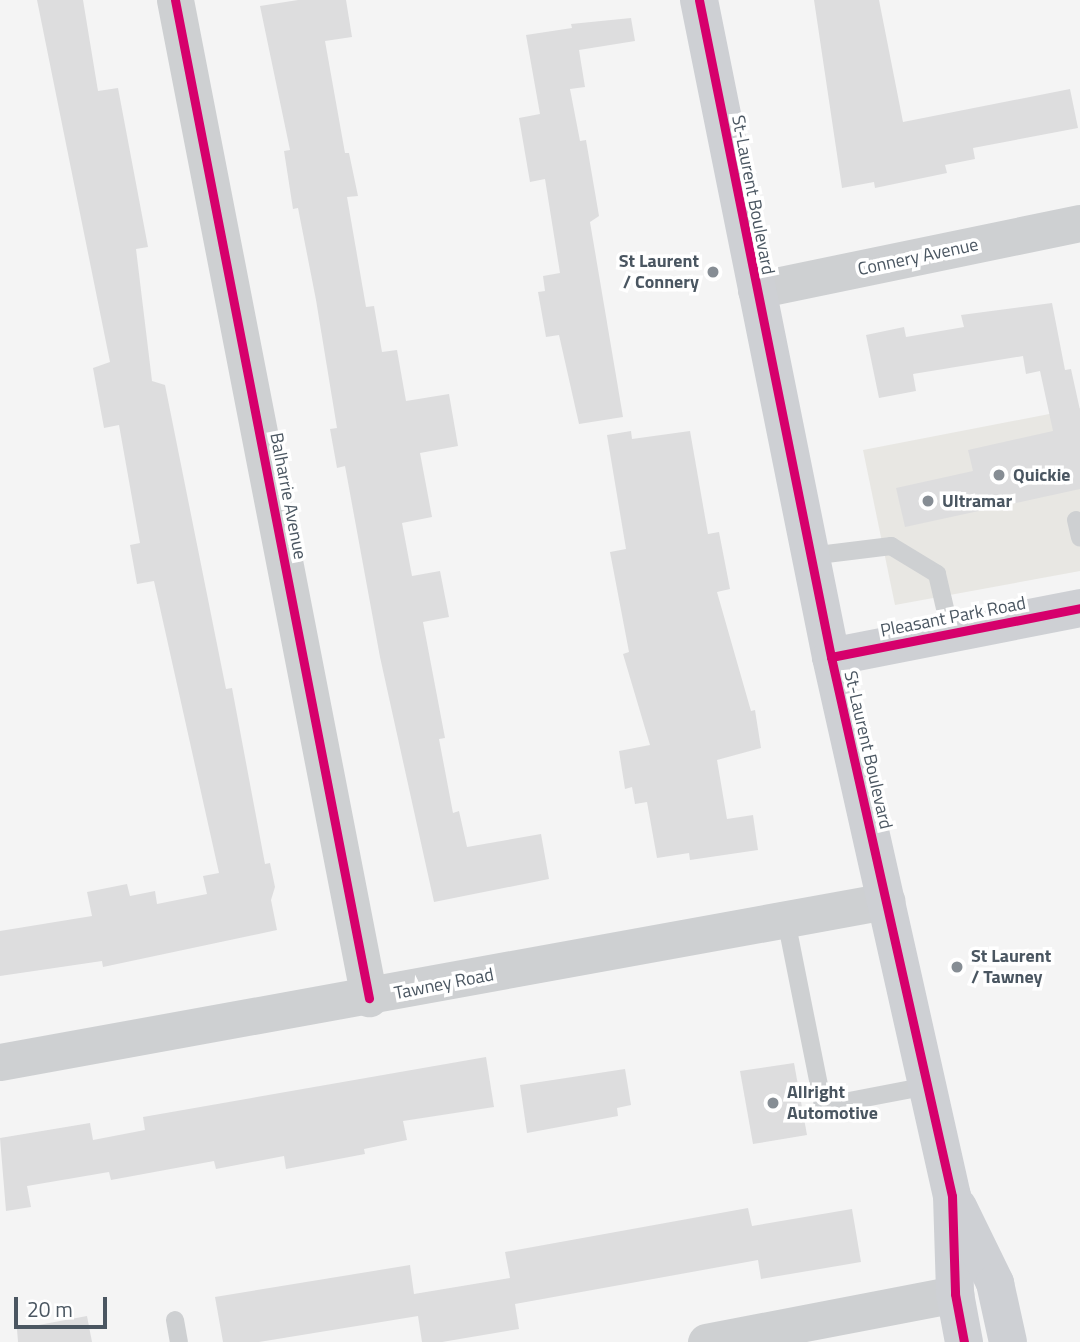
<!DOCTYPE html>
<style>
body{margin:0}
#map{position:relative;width:1080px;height:1342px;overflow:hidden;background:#f4f4f4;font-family:"Titillium Web",sans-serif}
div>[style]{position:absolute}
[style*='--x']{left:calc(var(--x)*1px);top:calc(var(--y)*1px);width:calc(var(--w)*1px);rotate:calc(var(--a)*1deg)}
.commercial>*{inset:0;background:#e8e7e3}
.building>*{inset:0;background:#ddddde}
.lane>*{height:18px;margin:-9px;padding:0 9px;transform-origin:9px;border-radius:9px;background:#ced0d2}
.street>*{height:37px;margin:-18.5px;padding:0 18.5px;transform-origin:18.5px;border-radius:18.5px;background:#ced0d2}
.secondary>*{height:38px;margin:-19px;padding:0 19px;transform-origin:19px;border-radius:19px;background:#ced0d4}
.cycleway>*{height:9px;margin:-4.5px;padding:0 4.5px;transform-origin:4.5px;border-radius:4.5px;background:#d6006c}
.dots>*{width:19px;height:19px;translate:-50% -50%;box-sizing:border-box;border:4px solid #fff;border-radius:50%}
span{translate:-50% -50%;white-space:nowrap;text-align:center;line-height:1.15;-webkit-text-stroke:7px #fff;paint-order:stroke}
.street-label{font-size:18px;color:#4a5661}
.poi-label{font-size:18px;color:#4a5661;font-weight:700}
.right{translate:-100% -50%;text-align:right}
.left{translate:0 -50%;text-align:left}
.scale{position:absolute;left:14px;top:1297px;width:93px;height:32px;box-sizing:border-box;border:4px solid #4a5661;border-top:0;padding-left:9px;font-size:21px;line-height:24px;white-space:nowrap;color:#4a5661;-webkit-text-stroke:5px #fff;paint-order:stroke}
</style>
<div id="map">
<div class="commercial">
<div style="clip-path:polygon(1080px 408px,1080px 571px,895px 605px,863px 450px)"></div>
</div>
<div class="building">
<div style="clip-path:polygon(37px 0,83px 0,98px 91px,118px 88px,148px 247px,136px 249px,152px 381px,165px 385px,226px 689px,232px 688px,265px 864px,270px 863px,275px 887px,271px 900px,277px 930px,103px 967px,102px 961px,0 976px,0 931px,92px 916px,87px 892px,127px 884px,130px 896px,155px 891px,157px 904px,207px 894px,203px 876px,219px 873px,154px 581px,137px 584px,130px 545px,140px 543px,119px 425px,104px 428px,93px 368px,110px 362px)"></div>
<div style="clip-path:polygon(298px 0,346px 0,352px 37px,325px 41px,345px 153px,349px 153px,358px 196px,347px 197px,366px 307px,374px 306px,382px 352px,397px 350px,406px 401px,449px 394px,458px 446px,420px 453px,432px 517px,402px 523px,412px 576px,440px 571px,449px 617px,423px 622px,445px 738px,439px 739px,453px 813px,459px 811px,467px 847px,541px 834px,549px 879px,434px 902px,380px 657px,345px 466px,337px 468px,330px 429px,337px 428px,316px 300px,298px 208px,293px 209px,284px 151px,290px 150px,260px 6px)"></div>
<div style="clip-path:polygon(814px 0,879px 0,903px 122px,1070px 89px,1078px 128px,973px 148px,975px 159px,945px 165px,947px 173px,875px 188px,874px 182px,842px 188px)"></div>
<div style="clip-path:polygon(631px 18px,635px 41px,579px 50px,585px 87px,570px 89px,580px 141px,586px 140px,599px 216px,590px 222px,623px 417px,579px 424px,559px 335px,546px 337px,538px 292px,545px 291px,543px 276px,560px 273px,545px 179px,530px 182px,519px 118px,540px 114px,526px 35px,572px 28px,571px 24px)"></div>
<div style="clip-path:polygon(1052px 303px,1065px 370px,1071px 369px,1080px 410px,1080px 489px,905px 527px,896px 488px,973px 471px,968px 450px,1053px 431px,1040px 371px,1026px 374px,1023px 356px,913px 374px,916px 391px,879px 398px,866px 335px,904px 327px,906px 337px,964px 327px,961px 315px)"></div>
<div style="clip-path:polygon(631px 431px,632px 439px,690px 431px,708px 534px,719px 532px,730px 589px,717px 592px,751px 711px,755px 710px,761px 748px,717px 760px,727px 819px,753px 815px,758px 850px,690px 860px,689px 853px,657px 858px,647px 802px,635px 804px,632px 787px,625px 789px,619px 751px,650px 745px,623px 654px,629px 652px,610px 552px,626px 549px,607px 435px)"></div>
<div style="clip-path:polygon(486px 1057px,494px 1107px,403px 1121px,407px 1140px,364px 1149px,365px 1154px,286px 1169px,284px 1156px,216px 1169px,214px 1161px,111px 1180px,109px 1172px,27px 1186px,31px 1207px,6px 1211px,0 1138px,90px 1123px,93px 1140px,145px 1130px,143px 1117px)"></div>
<div style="clip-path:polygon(794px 1063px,807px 1135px,753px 1144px,740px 1071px)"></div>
<div style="clip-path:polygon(625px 1069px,631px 1105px,617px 1108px,618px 1116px,527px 1133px,520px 1085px)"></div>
<div style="clip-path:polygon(748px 1208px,752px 1226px,852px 1209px,861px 1262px,761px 1279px,758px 1260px,515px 1304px,519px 1329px,442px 1342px,422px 1342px,418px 1316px,259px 1342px,223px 1342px,215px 1297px,410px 1265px,414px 1294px,510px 1278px,505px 1252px)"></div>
<div style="clip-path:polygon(87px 1316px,92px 1342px,18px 1342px,17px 1329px)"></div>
</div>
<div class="lane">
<div style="--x:1076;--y:520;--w:18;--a:77"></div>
<div style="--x:810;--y:556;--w:82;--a:-7"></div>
<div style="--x:891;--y:546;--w:54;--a:31.3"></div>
<div style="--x:937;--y:574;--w:62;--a:76.9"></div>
<div style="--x:786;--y:920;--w:190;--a:78.7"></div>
<div style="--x:823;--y:1106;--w:107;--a:-10.8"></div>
<div style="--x:175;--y:1320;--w:22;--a:80"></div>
</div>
<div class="street">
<div style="--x:175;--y:0;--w:1017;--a:79"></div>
<div style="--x:756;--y:290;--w:331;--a:-11.7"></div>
<div style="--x:0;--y:1062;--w:901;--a:-10.3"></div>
<div style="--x:706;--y:1342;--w:254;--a:-10.9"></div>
</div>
<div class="secondary">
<div style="--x:699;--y:0;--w:670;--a:78.64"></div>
<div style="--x:831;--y:657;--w:552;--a:77.35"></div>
<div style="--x:952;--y:1196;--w:98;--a:88.2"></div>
<div style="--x:955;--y:1294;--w:49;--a:79.4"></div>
<div style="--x:831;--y:657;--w:254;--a:-11.1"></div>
<div style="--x:958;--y:1207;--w:85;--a:64"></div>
<div style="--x:995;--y:1283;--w:60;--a:77.6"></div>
</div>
<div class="cycleway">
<div style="--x:175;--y:0;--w:1017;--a:79"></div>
<div style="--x:699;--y:0;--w:670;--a:78.64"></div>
<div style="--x:831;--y:657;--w:552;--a:77.35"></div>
<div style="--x:952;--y:1196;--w:98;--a:88.2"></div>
<div style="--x:955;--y:1294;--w:49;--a:79.4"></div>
<div style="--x:831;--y:657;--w:254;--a:-11.1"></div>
</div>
<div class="dots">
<div style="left:713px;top:272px;background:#868d94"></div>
<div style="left:999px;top:475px;background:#868d94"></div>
<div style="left:928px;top:501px;background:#868d94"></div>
<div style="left:957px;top:967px;background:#868d94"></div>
<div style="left:773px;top:1103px;background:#868d94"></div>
</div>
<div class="street-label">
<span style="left:753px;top:195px;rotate:79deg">St-Laurent Boulevard</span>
<span style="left:918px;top:257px;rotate:-12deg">Connery Avenue</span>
<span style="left:288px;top:496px;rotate:79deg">Balharrie Avenue</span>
<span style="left:953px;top:617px;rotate:-11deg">Pleasant Park Road</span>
<span style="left:868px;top:750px;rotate:77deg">St-Laurent Boulevard</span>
<span style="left:444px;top:984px;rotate:-11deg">Tawney Road</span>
</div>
<div class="poi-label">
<span class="right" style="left:699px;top:272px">St Laurent<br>/ Connery</span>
<span class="left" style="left:1013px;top:475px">Quickie</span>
<span class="left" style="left:942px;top:501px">Ultramar</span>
<span class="left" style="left:971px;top:967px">St Laurent<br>/ Tawney</span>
<span class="left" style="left:787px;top:1103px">Allright<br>Automotive</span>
</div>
<div class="scale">20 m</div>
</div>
